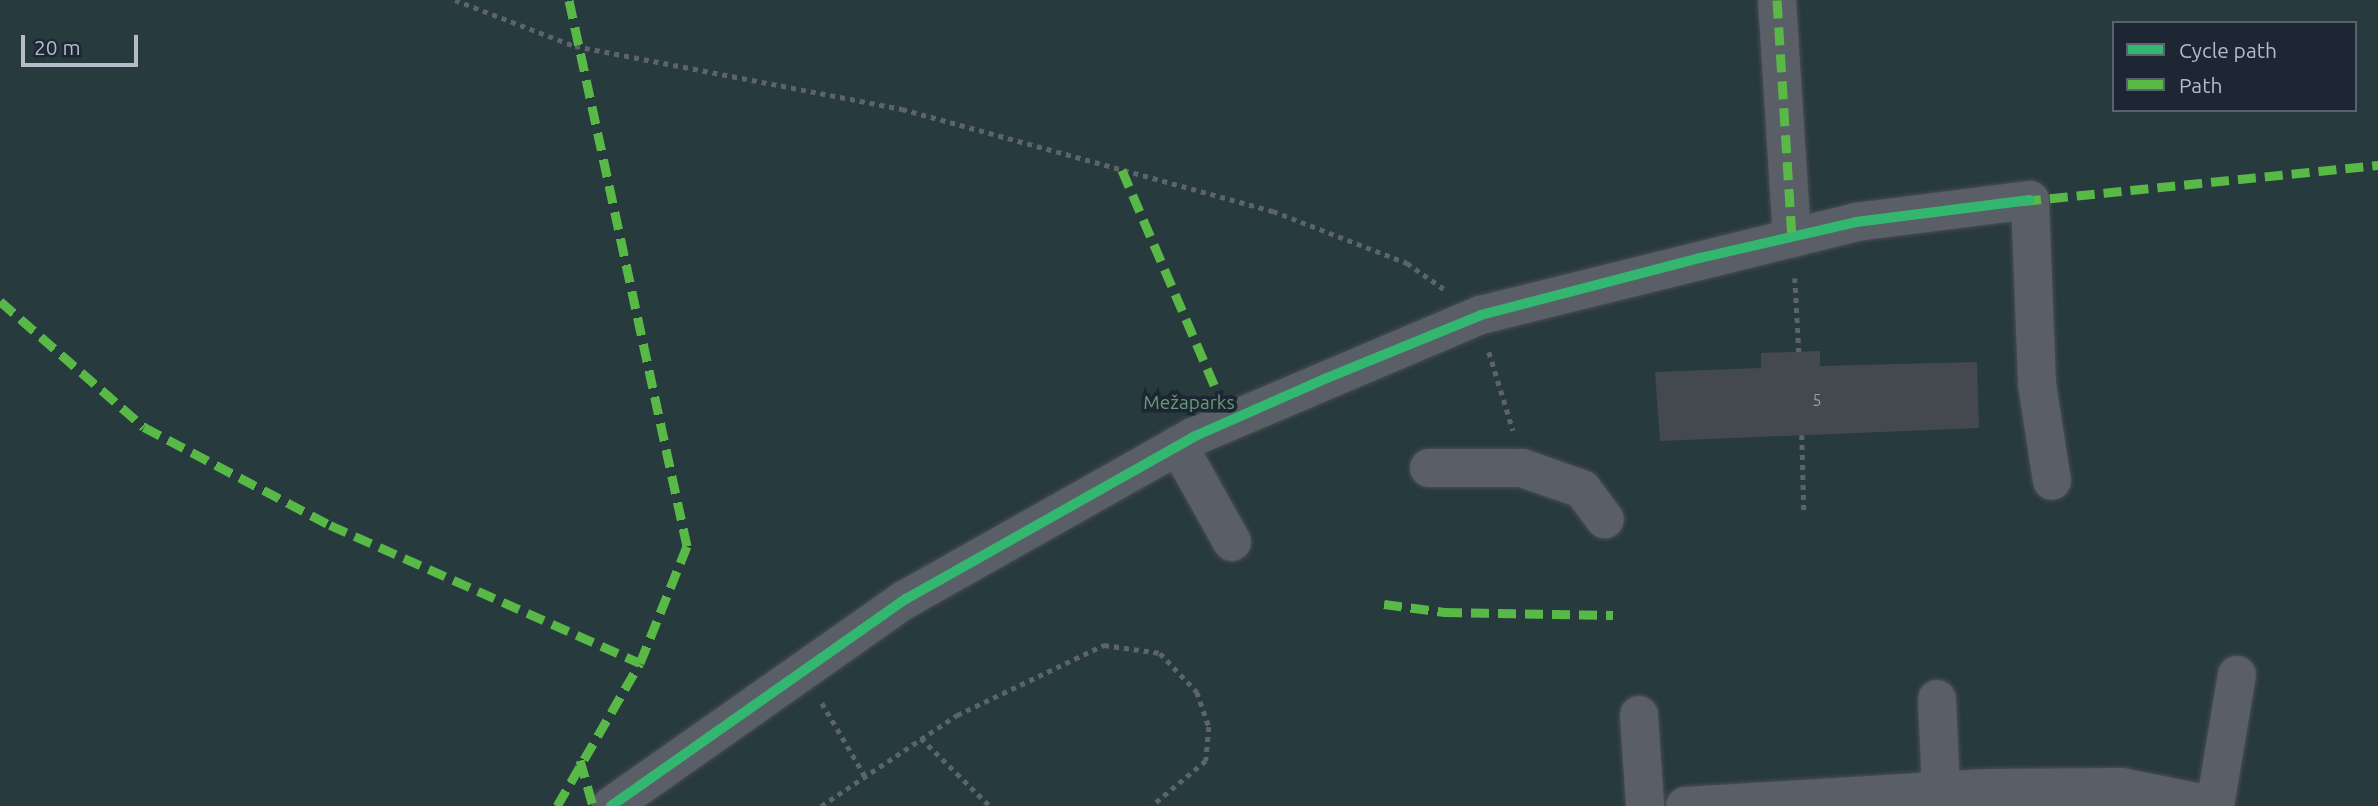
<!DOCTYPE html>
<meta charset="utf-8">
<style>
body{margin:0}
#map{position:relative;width:2378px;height:806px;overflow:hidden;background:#2a3038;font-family:Ubuntu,sans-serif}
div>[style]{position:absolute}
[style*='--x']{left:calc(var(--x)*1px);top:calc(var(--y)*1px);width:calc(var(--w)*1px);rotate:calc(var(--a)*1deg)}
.green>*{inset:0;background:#273a3e}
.building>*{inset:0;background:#444950}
.path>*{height:4.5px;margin-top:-2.25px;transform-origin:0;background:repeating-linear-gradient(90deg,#5d636a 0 5px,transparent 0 10px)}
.roads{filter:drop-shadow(0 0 2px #484c53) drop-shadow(0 0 2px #484c53)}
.minor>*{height:38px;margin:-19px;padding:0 19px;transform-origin:19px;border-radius:19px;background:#5a5e66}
.quiet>*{height:9px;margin-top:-4.5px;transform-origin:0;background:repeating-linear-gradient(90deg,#58b947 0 18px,transparent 0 27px)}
.cycleway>*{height:10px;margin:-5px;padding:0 5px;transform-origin:5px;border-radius:5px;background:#33b770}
span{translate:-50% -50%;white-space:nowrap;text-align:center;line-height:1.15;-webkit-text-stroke:7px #1d2633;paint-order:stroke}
.number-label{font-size:16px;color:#989fab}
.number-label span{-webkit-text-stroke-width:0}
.park-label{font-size:19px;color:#6b9a76}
.legend{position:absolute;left:2112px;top:21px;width:245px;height:91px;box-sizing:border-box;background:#1d2633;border:2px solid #59626f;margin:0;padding:9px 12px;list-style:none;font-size:21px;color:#b4bcc9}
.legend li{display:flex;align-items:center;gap:14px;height:35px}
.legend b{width:35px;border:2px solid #59626f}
.scale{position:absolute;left:21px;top:35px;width:117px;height:32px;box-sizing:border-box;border:4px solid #b4bcc9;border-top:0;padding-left:9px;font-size:21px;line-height:24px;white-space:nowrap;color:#b4bcc9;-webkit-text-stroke:5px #1d2633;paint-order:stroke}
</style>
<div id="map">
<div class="green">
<div style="clip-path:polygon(evenodd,0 0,2378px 0,2378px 806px,0 806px,0 0,2114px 23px,2355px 23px,2355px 110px,2114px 110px,2114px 23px)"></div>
</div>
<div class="building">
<div style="clip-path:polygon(1820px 351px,1820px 366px,1977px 362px,1979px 428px,1660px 441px,1655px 372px,1761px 368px,1761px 353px)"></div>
</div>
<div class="path">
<div style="--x:455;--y:0;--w:129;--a:21"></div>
<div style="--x:575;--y:46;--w:333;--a:10.9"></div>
<div style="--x:902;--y:109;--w:385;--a:15.4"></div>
<div style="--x:1273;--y:211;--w:144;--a:21.2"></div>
<div style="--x:1407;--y:263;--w:45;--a:35.1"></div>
<div style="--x:1795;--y:278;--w:74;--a:86.9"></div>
<div style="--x:1489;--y:352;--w:82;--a:72.9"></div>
<div style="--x:1802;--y:435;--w:76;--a:88.5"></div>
<div style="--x:822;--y:703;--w:85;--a:59.5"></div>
<div style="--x:921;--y:738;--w:97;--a:44.6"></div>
<div style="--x:821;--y:806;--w:164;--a:-33.8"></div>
<div style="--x:957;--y:715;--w:163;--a:-25.5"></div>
<div style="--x:1104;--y:645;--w:57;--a:8.1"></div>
<div style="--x:1160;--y:653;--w:54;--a:46.5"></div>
<div style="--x:1197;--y:692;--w:37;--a:71"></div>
<div style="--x:1209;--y:727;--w:34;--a:95"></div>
<div style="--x:1206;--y:761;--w:70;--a:140.2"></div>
</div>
<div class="roads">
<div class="minor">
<div style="--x:1777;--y:0;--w:239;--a:86.4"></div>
<div style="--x:1178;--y:445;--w:111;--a:60.9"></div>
<div style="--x:1429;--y:468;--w:93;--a:0"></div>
<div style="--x:1522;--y:468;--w:64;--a:19.3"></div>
<div style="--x:1582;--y:489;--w:38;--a:53"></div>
<div style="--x:1937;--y:699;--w:91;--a:87.5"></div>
<div style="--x:1639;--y:715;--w:91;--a:86.2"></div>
<div style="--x:611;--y:806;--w:360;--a:-35.1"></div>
<div style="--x:906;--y:599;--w:330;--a:-29.4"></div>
<div style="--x:1193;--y:437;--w:313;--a:-23"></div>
<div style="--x:1481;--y:315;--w:386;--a:-13.9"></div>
<div style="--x:1856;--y:222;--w:175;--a:-7.2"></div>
<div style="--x:2030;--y:200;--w:184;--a:87.8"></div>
<div style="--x:2037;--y:384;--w:98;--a:81.2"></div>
<div style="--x:1685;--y:806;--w:302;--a:-3.4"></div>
<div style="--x:1986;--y:788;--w:136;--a:-0.4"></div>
<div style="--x:2122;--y:787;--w:95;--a:11.5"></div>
<div style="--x:2215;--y:806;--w:133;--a:-80.5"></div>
</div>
</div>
<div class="quiet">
<div style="--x:1777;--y:0;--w:239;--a:86.4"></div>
<div style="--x:1122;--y:170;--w:274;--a:66.8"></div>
<div style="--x:2023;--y:201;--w:357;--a:-5.8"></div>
<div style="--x:0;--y:301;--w:191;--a:41.2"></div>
<div style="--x:144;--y:427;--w:210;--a:27.8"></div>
<div style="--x:330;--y:525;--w:339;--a:24"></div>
<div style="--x:1384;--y:604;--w:61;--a:7.6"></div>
<div style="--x:1444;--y:612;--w:169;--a:1"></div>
<div style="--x:580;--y:760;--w:48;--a:74.2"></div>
<div style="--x:557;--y:806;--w:165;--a:-59.9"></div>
<div style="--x:640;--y:663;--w:126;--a:-68.1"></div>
<div style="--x:687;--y:546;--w:559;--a:-102.2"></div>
</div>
<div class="cycleway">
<div style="--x:611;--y:806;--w:360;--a:-35.1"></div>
<div style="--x:906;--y:599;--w:330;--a:-29.4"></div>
<div style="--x:1193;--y:437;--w:146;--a:-23.8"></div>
<div style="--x:1327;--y:378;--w:166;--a:-22.2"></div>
<div style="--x:1481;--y:315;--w:226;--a:-14.6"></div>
<div style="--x:1700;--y:258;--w:160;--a:-13"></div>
<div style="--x:1856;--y:222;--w:175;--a:-7.2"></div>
</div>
<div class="number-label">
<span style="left:1817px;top:400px">5</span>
</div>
<div class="park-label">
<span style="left:1189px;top:403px">Mežaparks</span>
</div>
<ul class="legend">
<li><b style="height:9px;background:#33b770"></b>Cycle path</li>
<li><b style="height:9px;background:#58b947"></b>Path</li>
</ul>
<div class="scale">20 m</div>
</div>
